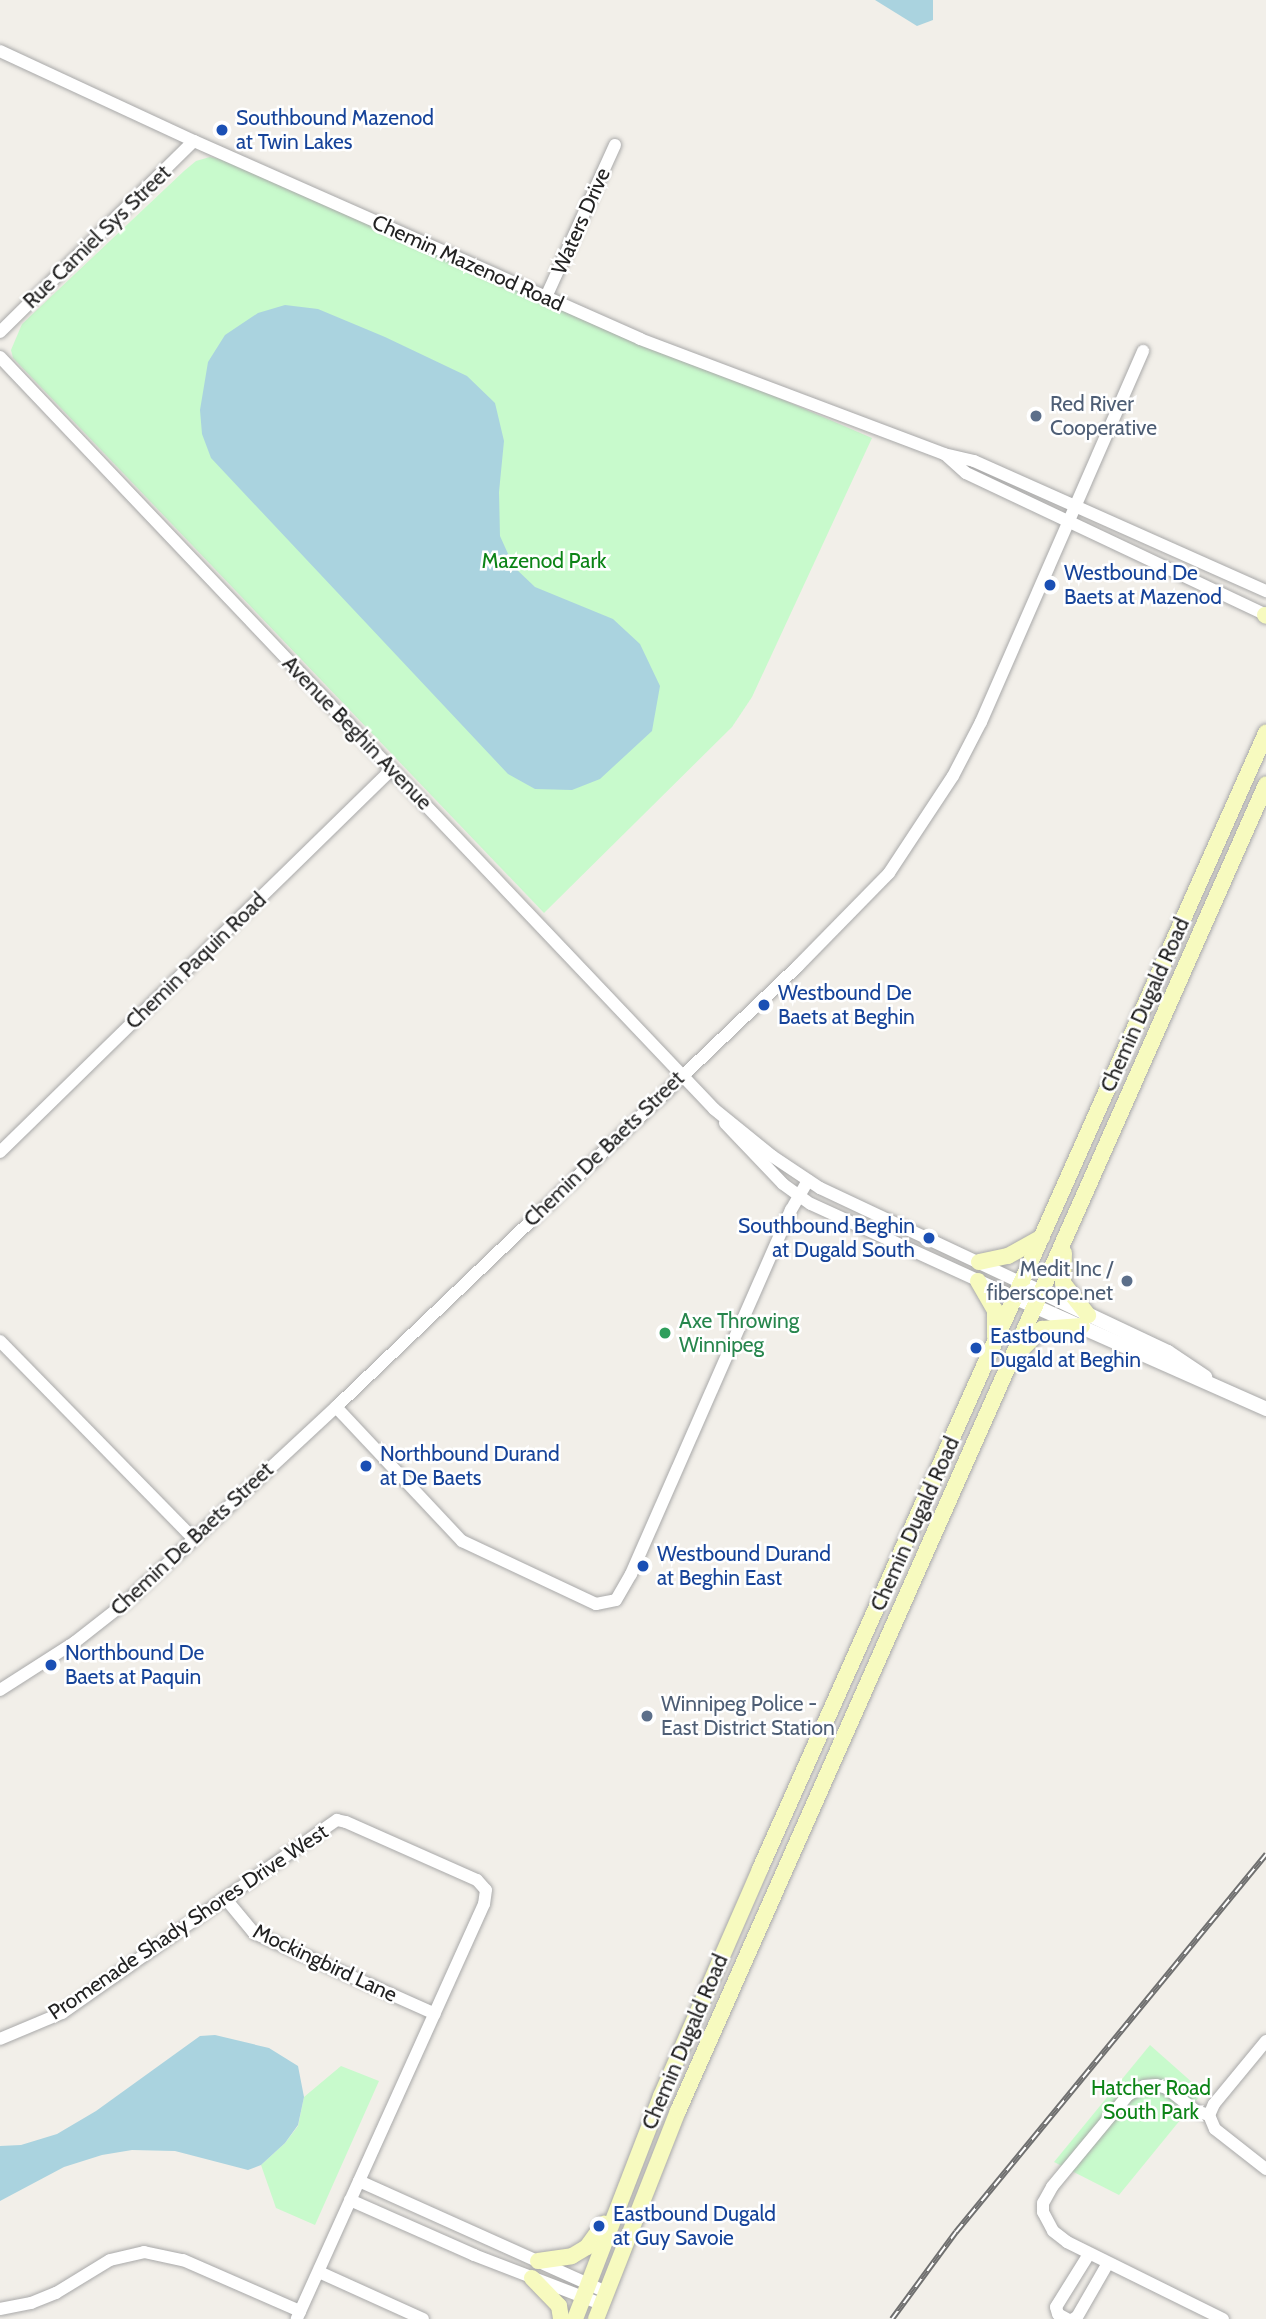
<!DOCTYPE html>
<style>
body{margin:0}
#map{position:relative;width:1266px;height:2319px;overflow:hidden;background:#f2efe9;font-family:Cabin,sans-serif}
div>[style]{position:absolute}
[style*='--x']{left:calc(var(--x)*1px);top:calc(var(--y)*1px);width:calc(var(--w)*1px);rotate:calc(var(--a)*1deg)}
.park>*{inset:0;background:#c8facc}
.water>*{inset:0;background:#aad3df}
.roads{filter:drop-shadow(0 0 2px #a9a9a9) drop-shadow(0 0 2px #a9a9a9)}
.minor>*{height:12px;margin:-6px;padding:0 6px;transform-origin:6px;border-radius:6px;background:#fff}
.tertiary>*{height:14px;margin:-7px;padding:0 7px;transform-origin:7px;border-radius:7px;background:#fff}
.secondary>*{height:16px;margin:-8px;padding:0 8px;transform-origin:8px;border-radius:8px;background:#f7fabf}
.rail>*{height:6px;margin-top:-3px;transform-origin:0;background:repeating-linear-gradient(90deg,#fff 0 10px,#707070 0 20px);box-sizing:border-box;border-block:2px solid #707070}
.dots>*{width:19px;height:19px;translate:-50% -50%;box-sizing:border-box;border:4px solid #fff;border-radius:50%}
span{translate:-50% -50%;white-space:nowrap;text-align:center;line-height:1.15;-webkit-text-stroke:5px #fff;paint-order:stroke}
.transit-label{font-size:21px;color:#164399}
.left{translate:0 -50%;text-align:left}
.right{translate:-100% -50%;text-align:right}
.street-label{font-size:21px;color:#222}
.service-label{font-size:21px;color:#4e5e75}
.park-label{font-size:21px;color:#0c8416}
.leisure-label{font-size:21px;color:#27864d}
</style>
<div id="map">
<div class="park">
<div style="clip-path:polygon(210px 157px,225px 160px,872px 438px,752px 697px,732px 727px,544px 913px,13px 358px,11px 350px,22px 324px,184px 171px,196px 161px)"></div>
<div style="clip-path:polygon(1150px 2045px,1203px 2092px,1119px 2195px,1054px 2162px)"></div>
<div style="clip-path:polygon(341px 2066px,379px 2081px,315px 2225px,276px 2208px,261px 2165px,285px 2143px,298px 2126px,304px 2097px)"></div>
</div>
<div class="water">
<div style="clip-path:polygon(875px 0,933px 0,933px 20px,917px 26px)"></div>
<div style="clip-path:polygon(285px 305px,318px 309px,385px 337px,467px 376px,495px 403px,504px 441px,499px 492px,500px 536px,514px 567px,535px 587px,613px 619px,640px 644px,660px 686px,652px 731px,600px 779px,572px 790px,535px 789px,508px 774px,211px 458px,202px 434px,200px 410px,208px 362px,225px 335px,258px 313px)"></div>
<div style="clip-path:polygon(215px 2035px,269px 2048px,298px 2066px,304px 2097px,298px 2125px,285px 2143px,261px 2165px,248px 2170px,175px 2151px,132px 2150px,102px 2155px,64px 2167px,0 2201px,0 2146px,21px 2145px,57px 2134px,96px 2111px,200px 2036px)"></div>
</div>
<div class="roads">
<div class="minor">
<div style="--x:0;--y:51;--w:214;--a:24.9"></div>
<div style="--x:194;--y:141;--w:488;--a:23.9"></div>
<div style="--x:640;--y:339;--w:325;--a:20.7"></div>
<div style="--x:944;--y:454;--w:31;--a:13"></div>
<div style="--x:974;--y:461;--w:320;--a:24"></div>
<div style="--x:546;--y:297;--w:167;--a:-65.6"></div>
<div style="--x:0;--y:332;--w:272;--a:-44.6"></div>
<div style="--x:0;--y:357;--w:1037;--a:46.48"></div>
<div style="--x:714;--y:1109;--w:75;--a:39"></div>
<div style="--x:772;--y:1156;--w:58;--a:33.7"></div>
<div style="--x:820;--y:1188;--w:223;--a:25.2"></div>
<div style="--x:947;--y:456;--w:25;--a:42"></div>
<div style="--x:966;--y:473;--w:332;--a:25.3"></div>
<div style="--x:725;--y:1123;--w:84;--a:46.4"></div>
<div style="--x:783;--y:1184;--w:34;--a:36"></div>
<div style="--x:811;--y:1204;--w:226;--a:24.6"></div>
<div style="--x:0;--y:1152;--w:547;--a:-44.33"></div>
<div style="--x:0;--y:1341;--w:277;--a:45.6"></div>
<div style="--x:336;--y:1407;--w:184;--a:46.8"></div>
<div style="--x:462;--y:1541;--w:148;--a:25.2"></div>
<div style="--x:596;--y:1604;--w:20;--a:-11"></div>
<div style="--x:616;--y:1600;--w:30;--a:-60"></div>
<div style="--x:631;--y:1574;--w:398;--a:-66.3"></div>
<div style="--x:791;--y:1210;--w:34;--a:-60"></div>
<div style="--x:0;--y:1690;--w:89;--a:-32.6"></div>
<div style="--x:75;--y:1642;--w:65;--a:-38.1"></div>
<div style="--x:126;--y:1602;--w:287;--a:-42.9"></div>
<div style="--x:336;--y:1407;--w:639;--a:-43.67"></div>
<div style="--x:798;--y:966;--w:130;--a:-45.6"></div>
<div style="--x:889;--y:873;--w:116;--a:-56.6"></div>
<div style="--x:953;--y:776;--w:61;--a:-62.6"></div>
<div style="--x:981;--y:722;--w:405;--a:-66.4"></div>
<div style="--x:225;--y:1898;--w:45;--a:50.4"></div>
<div style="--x:254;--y:1933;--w:198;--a:24.1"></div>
<div style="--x:0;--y:2039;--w:67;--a:-22.8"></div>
<div style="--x:62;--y:2013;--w:336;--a:-35.1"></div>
<div style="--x:337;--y:1820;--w:9;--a:13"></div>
<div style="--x:346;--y:1822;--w:143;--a:23.9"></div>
<div style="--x:477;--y:1880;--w:13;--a:48"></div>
<div style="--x:486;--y:1890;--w:14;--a:98"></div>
<div style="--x:484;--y:1904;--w:455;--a:114.3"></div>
<div style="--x:1266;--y:2041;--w:82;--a:129.5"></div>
<div style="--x:1214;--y:2104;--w:12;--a:114"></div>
<div style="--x:1209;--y:2115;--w:15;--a:67"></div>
<div style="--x:1215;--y:2129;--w:65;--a:38.1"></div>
<div style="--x:1209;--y:2115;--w:14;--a:-163"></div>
<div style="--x:1196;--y:2111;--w:37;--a:-142"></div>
<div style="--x:1167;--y:2088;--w:11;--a:-165"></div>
<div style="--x:1156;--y:2085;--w:12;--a:175"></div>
<div style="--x:1144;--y:2086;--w:18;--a:151"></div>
<div style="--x:1128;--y:2095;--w:119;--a:129.6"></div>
<div style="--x:1052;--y:2187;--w:18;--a:119"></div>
<div style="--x:1043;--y:2203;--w:9;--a:90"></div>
<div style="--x:1043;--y:2212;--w:21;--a:62"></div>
<div style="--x:1053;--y:2231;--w:18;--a:38"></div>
<div style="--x:1067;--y:2242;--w:174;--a:26.3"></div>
<div style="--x:359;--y:2181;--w:271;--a:24.2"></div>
<div style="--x:350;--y:2200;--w:136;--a:23.9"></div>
<div style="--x:474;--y:2255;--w:136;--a:21.1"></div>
<div style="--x:319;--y:2272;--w:114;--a:24.3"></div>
<div style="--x:0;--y:2309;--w:32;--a:-11"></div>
<div style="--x:31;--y:2303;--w:27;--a:-22"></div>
<div style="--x:56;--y:2293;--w:63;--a:-31.4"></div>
<div style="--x:110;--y:2260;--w:35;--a:-13"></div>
<div style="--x:144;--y:2252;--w:40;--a:12"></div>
<div style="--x:183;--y:2260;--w:128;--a:23.6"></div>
<div style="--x:1067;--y:2319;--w:10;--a:-151"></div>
<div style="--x:1058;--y:2314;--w:7;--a:-106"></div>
<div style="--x:1056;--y:2307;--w:62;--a:-58.1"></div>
<div style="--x:1073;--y:2319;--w:4;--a:-27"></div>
<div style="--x:1077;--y:2317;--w:62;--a:-60.1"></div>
</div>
<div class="tertiary">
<div style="--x:1022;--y:1283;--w:161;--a:25.3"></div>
<div style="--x:1168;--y:1352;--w:45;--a:34"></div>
<div style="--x:1016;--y:1298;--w:274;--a:23.9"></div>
</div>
<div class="secondary">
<div style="--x:1265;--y:615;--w:1;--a:45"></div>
<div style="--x:1064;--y:1253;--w:30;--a:92"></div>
<div style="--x:1063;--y:1283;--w:41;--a:52"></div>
<div style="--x:979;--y:1262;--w:30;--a:-12"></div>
<div style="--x:1008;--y:1256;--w:39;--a:-29"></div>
<div style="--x:978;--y:1281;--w:34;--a:60"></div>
<div style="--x:995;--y:1310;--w:27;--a:90"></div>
<div style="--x:1019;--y:1352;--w:33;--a:-45"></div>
<div style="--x:1042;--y:1329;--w:40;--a:-4.3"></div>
<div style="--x:538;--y:2261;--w:34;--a:-8"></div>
<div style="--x:572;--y:2256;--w:17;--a:-31"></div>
<div style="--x:587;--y:2247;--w:29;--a:-54"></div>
<div style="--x:532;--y:2278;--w:39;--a:46"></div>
<div style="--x:559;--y:2306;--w:13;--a:81"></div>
<div style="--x:575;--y:2319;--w:239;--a:-68.9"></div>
<div style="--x:661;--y:2096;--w:248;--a:-66.4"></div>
<div style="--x:760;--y:1869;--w:1244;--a:-65.99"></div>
<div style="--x:596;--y:2319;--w:224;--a:-68.5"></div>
<div style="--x:678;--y:2111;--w:1451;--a:-66.09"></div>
</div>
</div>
<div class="rail">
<div style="--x:892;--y:2319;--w:108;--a:-53.7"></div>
<div style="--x:956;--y:2232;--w:489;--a:-50.6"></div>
</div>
<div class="dots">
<div style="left:222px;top:130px;background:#1a4fb4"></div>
<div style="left:1036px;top:416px;background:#5c6f8a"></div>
<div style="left:1050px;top:585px;background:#1a4fb4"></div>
<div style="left:764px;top:1005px;background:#1a4fb4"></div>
<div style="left:929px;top:1238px;background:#1a4fb4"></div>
<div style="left:1127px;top:1281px;background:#5c6f8a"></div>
<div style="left:665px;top:1333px;background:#2e9e5b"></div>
<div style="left:976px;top:1348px;background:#1a4fb4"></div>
<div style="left:366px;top:1466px;background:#1a4fb4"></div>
<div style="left:643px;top:1566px;background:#1a4fb4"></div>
<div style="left:51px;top:1665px;background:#1a4fb4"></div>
<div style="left:647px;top:1716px;background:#5c6f8a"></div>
<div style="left:599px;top:2226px;background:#1a4fb4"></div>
</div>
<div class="transit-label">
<span class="left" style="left:236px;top:130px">Southbound Mazenod<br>at Twin Lakes</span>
<span class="left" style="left:1064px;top:585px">Westbound De<br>Baets at Mazenod</span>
<span class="left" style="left:778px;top:1005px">Westbound De<br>Baets at Beghin</span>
<span class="right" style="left:915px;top:1238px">Southbound Beghin<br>at Dugald South</span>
<span class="left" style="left:990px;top:1348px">Eastbound<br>Dugald at Beghin</span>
<span class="left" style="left:380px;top:1466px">Northbound Durand<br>at De Baets</span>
<span class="left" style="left:657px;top:1566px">Westbound Durand<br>at Beghin East</span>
<span class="left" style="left:65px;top:1665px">Northbound De<br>Baets at Paquin</span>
<span class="left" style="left:613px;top:2226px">Eastbound Dugald<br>at Guy Savoie</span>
</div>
<div class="street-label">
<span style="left:581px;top:221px;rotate:-66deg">Waters Drive</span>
<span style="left:97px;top:237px;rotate:-44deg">Rue Camiel Sys Street</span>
<span style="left:468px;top:263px;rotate:24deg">Chemin Mazenod Road</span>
<span style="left:357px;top:733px;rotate:46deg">Avenue Beghin Avenue</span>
<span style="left:196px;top:961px;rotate:-44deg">Chemin Paquin Road</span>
<span style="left:1145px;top:1005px;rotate:-66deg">Chemin Dugald Road</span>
<span style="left:604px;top:1149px;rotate:-44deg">Chemin De Baets Street</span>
<span style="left:915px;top:1524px;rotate:-66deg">Chemin Dugald Road</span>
<span style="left:192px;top:1539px;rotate:-43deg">Chemin De Baets Street</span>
<span style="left:188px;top:1922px;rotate:-34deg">Promenade Shady Shores Drive West</span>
<span style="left:325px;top:1963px;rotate:25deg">Mockingbird Lane</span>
<span style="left:685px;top:2042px;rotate:-67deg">Chemin Dugald Road</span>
</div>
<div class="service-label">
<span class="left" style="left:1050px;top:416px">Red River<br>Cooperative</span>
<span class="right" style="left:1113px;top:1281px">Medit Inc /<br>fiberscope.net</span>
<span class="left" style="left:661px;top:1716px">Winnipeg Police -<br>East District Station</span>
</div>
<div class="park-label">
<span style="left:544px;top:561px">Mazenod Park</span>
<span style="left:1151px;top:2100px">Hatcher Road<br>South Park</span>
</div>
<div class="leisure-label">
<span class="left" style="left:679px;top:1333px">Axe Throwing<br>Winnipeg</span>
</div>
</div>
